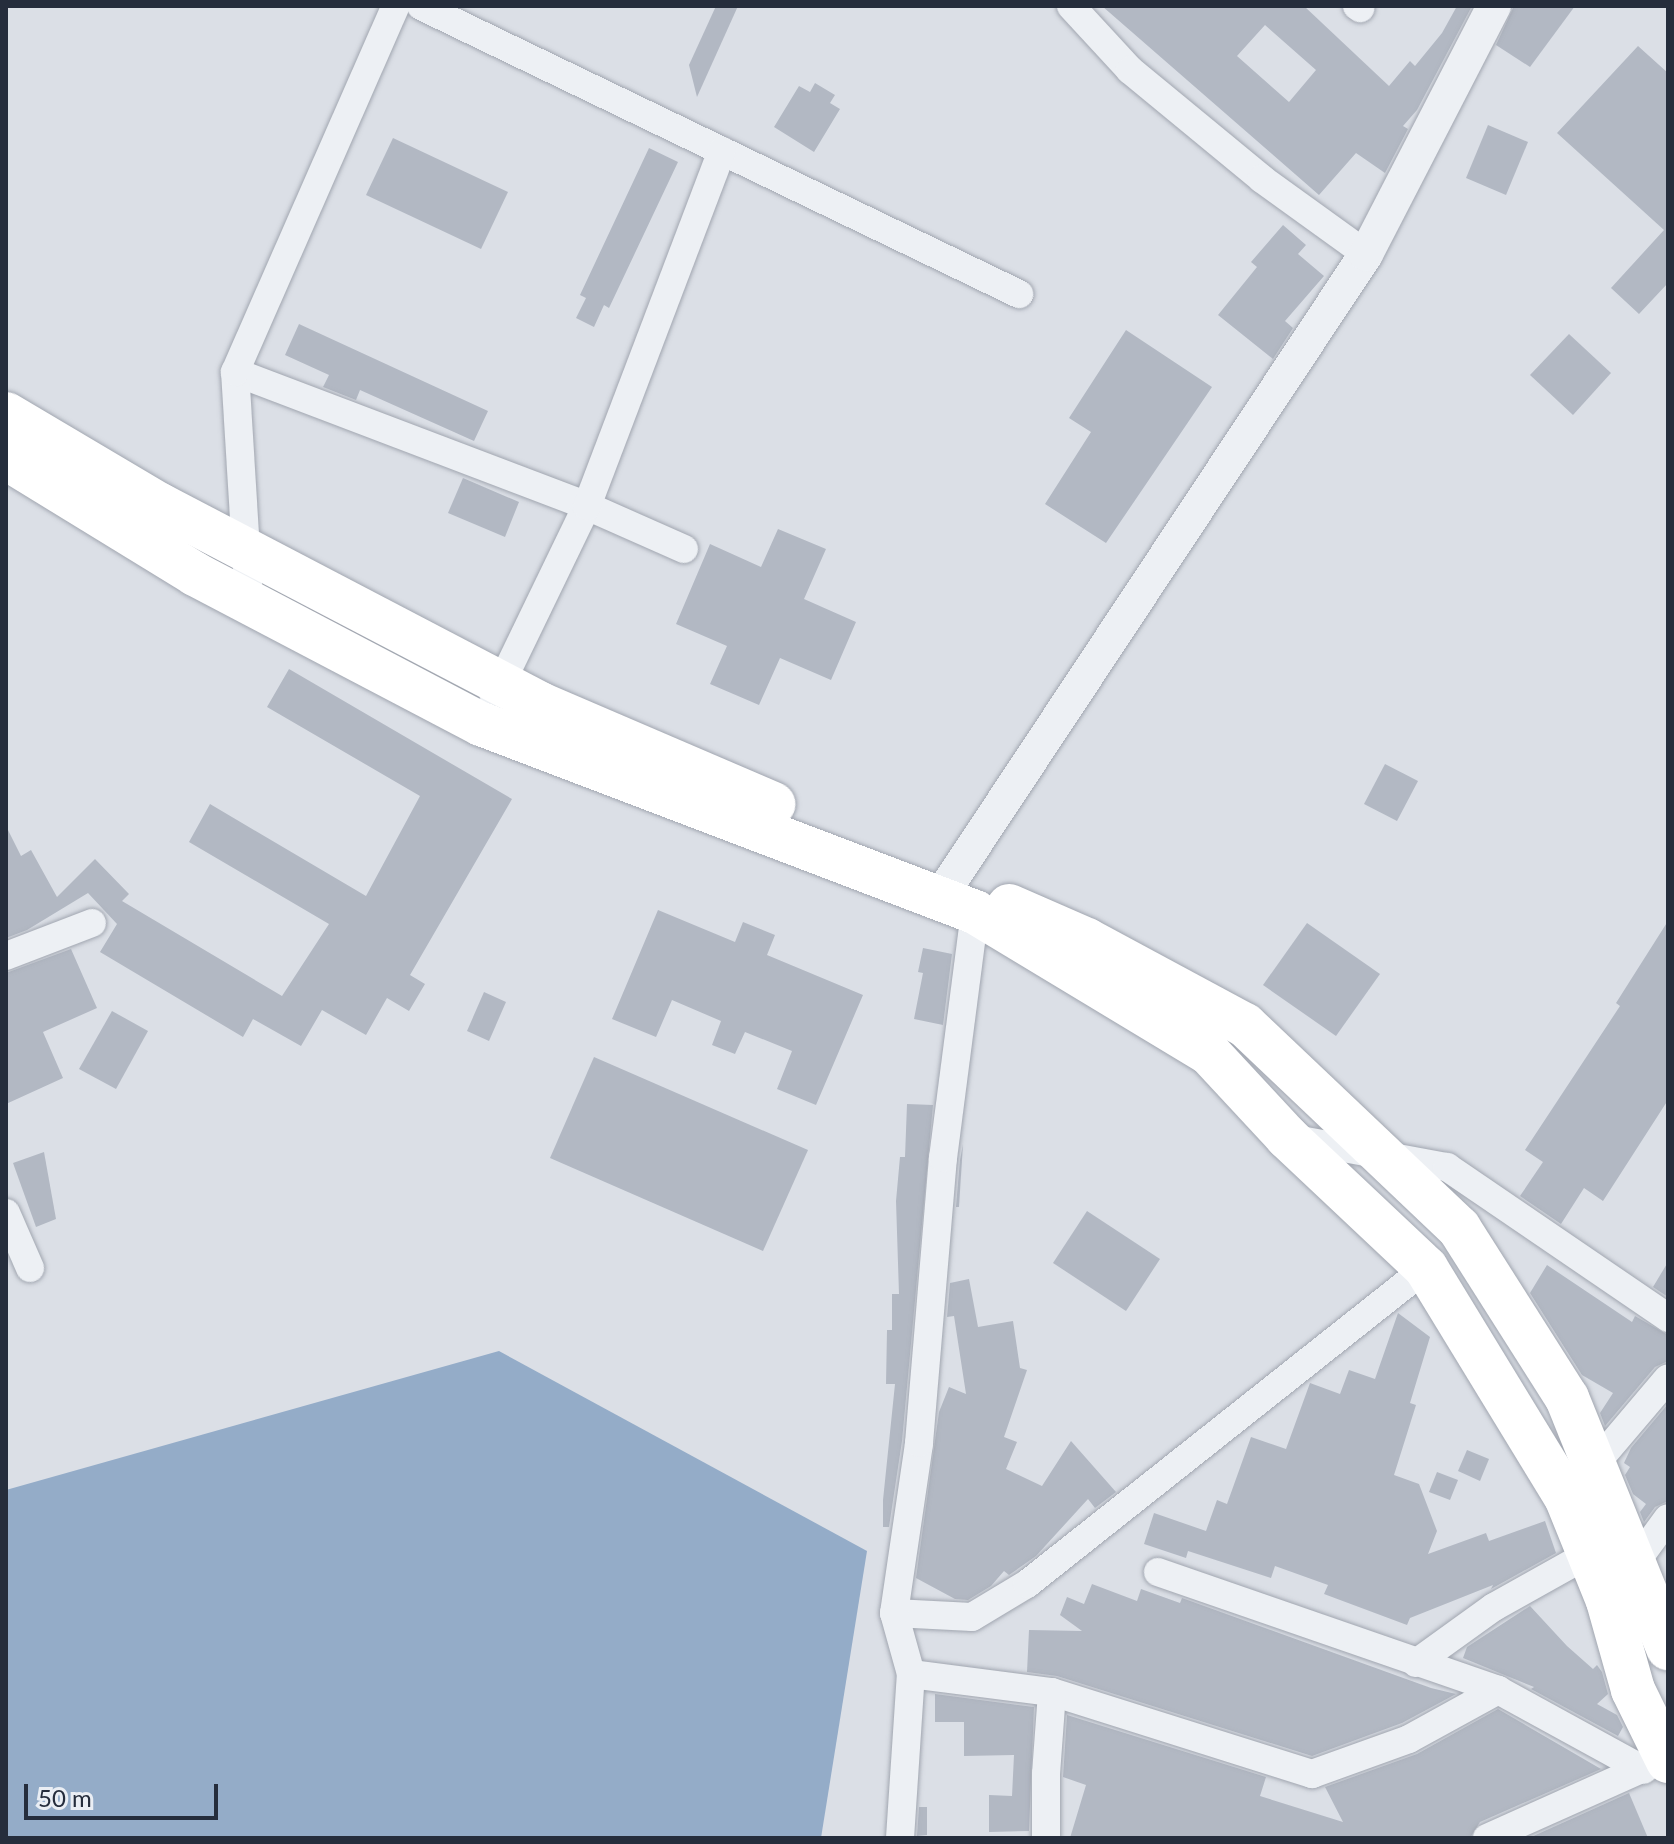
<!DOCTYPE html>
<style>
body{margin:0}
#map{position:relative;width:1674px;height:1844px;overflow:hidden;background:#dbdfe6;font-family:Lato,sans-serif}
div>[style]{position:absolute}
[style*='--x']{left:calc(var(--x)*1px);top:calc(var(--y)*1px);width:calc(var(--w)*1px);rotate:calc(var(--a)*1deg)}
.water>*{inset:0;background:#94acc8}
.building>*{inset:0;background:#b2b8c3}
.roads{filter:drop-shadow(0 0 2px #a1a6b0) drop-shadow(0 0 2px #a1a6b0)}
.minor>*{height:28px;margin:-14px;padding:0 14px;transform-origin:14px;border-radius:14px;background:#edf0f4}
.tertiary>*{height:34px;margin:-17px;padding:0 17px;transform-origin:17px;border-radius:17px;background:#edf0f4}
.primary>*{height:44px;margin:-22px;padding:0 22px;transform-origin:22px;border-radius:22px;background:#fff}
span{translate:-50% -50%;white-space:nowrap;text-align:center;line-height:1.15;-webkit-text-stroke:6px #eaeef4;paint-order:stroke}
.frame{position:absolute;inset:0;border:8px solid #252d3c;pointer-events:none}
.scale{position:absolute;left:24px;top:1784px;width:194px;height:36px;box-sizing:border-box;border:4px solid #252d3c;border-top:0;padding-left:10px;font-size:24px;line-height:28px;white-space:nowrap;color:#252d3c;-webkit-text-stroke:6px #eaeef4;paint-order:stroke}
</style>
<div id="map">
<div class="water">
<div style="clip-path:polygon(499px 1351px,867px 1551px,821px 1838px,6px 1838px,6px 1490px)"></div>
</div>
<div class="building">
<div style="clip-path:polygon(716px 6px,738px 6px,697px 97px,689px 65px)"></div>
<div style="clip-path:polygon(evenodd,1102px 6px,1304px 6px,1389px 86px,1410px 61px,1415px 66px,1442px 33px,1457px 6px,1472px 6px,1417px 110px,1403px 126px,1408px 129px,1385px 173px,1356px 153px,1319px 195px,1102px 6px,1265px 25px,1316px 70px,1289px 102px,1237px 56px,1265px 25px)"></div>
<div style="clip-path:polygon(1514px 6px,1575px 6px,1530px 67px,1496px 45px)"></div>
<div style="clip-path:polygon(1638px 46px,1668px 73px,1668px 283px,1639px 314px,1611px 288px,1664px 230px,1557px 133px)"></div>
<div style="clip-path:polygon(815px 83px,835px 95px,830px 103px,840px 109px,814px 152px,774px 127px,799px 86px,810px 92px)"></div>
<div style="clip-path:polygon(1488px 125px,1528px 142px,1506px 195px,1466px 178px)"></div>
<div style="clip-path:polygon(393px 138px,508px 192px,481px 249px,366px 195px)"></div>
<div style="clip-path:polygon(649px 148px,678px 162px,609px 308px,604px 305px,594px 327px,576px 318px,586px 298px,580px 295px)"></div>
<div style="clip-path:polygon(1283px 225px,1306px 245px,1298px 254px,1324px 276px,1285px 321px,1293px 328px,1273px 359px,1218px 315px,1257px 267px,1251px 262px)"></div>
<div style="clip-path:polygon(299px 324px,488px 411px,474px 441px,360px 390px,356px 400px,323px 387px,329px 375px,285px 355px)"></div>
<div style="clip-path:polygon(1126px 330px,1212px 387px,1106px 543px,1045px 504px,1091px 432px,1069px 418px)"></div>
<div style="clip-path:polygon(1569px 334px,1611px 373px,1573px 415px,1530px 375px)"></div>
<div style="clip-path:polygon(463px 478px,519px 502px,505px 537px,448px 513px)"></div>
<div style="clip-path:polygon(778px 529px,826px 549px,804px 599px,856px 622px,831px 680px,780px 658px,759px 705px,710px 684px,727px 646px,676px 624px,710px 544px,761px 567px)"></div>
<div style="clip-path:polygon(289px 669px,512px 799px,410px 975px,425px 984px,409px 1011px,387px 998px,366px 1035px,322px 1010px,301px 1046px,253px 1019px,243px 1037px,100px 952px,117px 924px,88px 893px,27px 930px,6px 938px,6px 826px,21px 856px,31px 850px,57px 897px,95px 859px,129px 894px,122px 901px,282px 996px,329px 924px,189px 842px,210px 804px,366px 896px,420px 796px,267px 707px)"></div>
<div style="clip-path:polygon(1385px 764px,1418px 781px,1397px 821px,1364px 804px)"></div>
<div style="clip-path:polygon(658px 910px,735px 942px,743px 922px,775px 935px,767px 955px,863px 995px,816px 1105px,777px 1089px,792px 1051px,745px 1032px,735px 1054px,712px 1045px,721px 1021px,672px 1000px,656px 1037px,612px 1019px)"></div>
<div style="clip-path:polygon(1668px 921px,1668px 1100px,1603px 1201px,1584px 1188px,1561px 1224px,1520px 1196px,1543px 1162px,1525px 1150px,1620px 1006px,1616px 1003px)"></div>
<div style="clip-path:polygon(1307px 923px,1380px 974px,1336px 1036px,1263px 985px)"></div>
<div style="clip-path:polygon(923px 948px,952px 954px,943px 1025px,914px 1019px,923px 973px,918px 972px)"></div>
<div style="clip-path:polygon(71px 949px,97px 1008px,43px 1032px,63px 1078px,6px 1104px,6px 973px)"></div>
<div style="clip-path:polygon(484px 992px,506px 1002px,489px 1041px,467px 1031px)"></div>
<div style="clip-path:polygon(112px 1011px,148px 1031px,116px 1089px,79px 1069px)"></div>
<div style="clip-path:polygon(594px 1057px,808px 1150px,763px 1251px,550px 1158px)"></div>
<div style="clip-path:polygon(907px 1104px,933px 1105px,902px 1441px,889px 1527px,883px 1527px,883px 1500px,895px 1384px,886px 1384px,887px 1330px,892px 1330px,892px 1294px,899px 1294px,896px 1201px,900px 1157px,905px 1157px)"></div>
<div style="clip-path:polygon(963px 1144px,959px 1207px,956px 1207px,960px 1160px)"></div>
<div style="clip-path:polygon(44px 1152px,56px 1219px,36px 1227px,13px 1163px)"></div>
<div style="clip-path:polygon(1087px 1211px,1160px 1259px,1126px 1311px,1053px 1263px)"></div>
<div style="clip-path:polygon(1668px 1262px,1668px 1297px,1653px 1287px)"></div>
<div style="clip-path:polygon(1547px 1265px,1632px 1322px,1635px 1316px,1668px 1335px,1668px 1361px,1655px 1367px,1605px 1426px,1600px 1413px,1613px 1393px,1582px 1375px,1530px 1293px)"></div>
<div style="clip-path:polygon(969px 1279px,978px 1327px,1013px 1321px,1020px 1368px,1027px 1370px,1004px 1437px,1017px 1442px,1006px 1469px,1042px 1486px,1071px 1441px,1116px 1492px,1095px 1508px,1088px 1499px,1036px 1556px,1009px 1575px,1004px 1571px,991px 1586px,968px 1600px,955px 1599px,916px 1578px,939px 1412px,949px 1387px,966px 1394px,954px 1316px,947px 1317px,950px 1283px)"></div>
<div style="clip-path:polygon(1398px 1313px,1430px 1337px,1410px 1403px,1416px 1405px,1394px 1475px,1419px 1484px,1437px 1531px,1428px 1554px,1486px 1533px,1489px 1541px,1545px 1521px,1556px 1553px,1491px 1589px,1493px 1585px,1410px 1618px,1407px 1625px,1324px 1594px,1328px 1585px,1275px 1566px,1271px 1578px,1188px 1551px,1186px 1558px,1144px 1544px,1154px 1513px,1206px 1531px,1217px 1500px,1227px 1504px,1251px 1437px,1286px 1449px,1310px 1383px,1340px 1394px,1349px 1370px,1375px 1379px)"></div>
<div style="clip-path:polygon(1668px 1404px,1668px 1501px,1655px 1507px,1644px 1522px,1640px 1512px,1646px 1504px,1633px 1494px,1625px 1475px,1630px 1467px,1624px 1463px,1631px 1448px)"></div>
<div style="clip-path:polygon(1467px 1450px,1489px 1459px,1480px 1481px,1458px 1471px)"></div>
<div style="clip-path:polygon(1437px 1472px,1458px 1480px,1450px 1500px,1429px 1492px)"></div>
<div style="clip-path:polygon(1092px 1584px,1137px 1601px,1141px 1589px,1180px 1603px,1182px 1598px,1431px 1688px,1456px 1694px,1402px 1723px,1312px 1756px,1057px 1676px,1027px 1672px,1029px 1630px,1082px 1631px,1060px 1615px,1067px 1597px,1084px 1604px)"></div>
<div style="clip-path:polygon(1530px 1606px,1567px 1646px,1593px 1669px,1597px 1665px,1602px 1672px,1608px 1694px,1597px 1704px,1617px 1715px,1623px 1727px,1618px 1736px,1531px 1689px,1534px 1687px,1463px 1658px,1467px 1647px)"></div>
<div style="clip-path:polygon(935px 1694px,1034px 1707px,1029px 1831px,989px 1832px,989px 1795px,1012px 1796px,1014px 1755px,964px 1756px,964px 1722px,935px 1722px)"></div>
<div style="clip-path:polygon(1498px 1709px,1601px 1769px,1480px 1822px,1470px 1838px,1070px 1838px,1086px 1785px,1063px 1777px,1067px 1715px,1266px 1777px,1260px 1796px,1343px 1822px,1325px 1787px,1417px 1754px)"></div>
<div style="clip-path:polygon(1629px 1793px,1648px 1838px,1529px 1838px)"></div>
<div style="clip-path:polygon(919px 1807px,927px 1807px,927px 1835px,917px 1836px)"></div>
</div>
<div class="roads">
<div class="minor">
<div style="--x:421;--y:6;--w:664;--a:25.72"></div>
<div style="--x:1071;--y:6;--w:87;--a:47.3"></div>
<div style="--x:1130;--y:70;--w:171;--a:39.5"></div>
<div style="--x:1262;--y:179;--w:128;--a:35.8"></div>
<div style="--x:1357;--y:6;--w:4;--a:34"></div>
<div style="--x:235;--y:372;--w:377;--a:20.8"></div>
<div style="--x:587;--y:506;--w:106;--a:23.9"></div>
<div style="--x:249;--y:600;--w:228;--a:-93.5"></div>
<div style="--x:235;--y:372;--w:400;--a:-66.3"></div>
<div style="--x:494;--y:698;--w:213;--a:-64.2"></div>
<div style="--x:587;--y:506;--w:380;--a:-69.2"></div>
<div style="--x:6;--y:956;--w:92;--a:-21"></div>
<div style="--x:1290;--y:1138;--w:160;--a:10.5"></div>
<div style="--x:1447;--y:1167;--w:268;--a:34.3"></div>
<div style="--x:6;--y:1213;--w:60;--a:66.4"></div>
<div style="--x:1585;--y:1476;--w:128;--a:-49.7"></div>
<div style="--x:1158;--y:1572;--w:360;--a:19.1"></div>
<div style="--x:1498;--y:1690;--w:166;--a:28.7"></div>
<div style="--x:1627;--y:1574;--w:69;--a:-53.8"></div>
<div style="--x:894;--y:1613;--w:78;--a:2.9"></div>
<div style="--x:972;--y:1617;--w:64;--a:-31"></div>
<div style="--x:1027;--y:1584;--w:509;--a:-38.38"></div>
<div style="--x:1416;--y:1663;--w:96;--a:-35.7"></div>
<div style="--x:1494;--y:1607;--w:109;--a:-29.2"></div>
<div style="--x:911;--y:1674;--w:142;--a:7.3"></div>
<div style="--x:1052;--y:1692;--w:273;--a:17.5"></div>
<div style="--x:1312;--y:1774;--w:103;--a:-19.8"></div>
<div style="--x:1409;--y:1739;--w:102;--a:-28.8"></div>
<div style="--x:900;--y:1838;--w:164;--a:-86.2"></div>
<div style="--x:911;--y:1674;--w:63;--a:-105.6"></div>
<div style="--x:894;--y:1613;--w:172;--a:-81.6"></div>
<div style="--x:919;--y:1443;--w:286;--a:-85.2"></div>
<div style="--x:943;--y:1158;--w:248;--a:-82.6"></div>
<div style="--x:1046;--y:1838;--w:64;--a:-90"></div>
<div style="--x:1046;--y:1774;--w:82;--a:-85.8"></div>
<div style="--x:1487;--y:1838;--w:184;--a:-24.1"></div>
</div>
<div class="tertiary">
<div style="--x:940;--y:897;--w:771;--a:-56.47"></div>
<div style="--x:1366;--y:254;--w:279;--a:-62.7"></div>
</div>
<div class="primary">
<div style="--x:6;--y:414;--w:179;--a:30.6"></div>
<div style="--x:160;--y:505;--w:429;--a:27.6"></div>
<div style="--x:540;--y:704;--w:254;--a:23.2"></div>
<div style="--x:6;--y:458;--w:222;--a:31.5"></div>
<div style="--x:195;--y:574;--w:323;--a:27.7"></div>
<div style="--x:481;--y:724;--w:529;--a:20.84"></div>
<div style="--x:975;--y:912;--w:273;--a:31.1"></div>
<div style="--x:1209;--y:1053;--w:115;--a:47.1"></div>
<div style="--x:1287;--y:1137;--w:191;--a:43.3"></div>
<div style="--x:1426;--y:1268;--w:268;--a:58.6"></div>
<div style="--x:1566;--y:1497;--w:112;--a:68"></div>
<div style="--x:1608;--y:1601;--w:92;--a:74.3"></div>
<div style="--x:1633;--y:1690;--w:79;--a:63.8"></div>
<div style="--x:1009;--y:906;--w:85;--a:23.6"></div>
<div style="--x:1087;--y:940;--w:179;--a:28.3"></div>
<div style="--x:1245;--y:1025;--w:295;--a:43.5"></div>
<div style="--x:1459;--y:1228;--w:201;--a:57.6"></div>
<div style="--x:1567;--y:1398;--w:270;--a:68"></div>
</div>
</div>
<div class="frame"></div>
<div class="scale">50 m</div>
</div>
